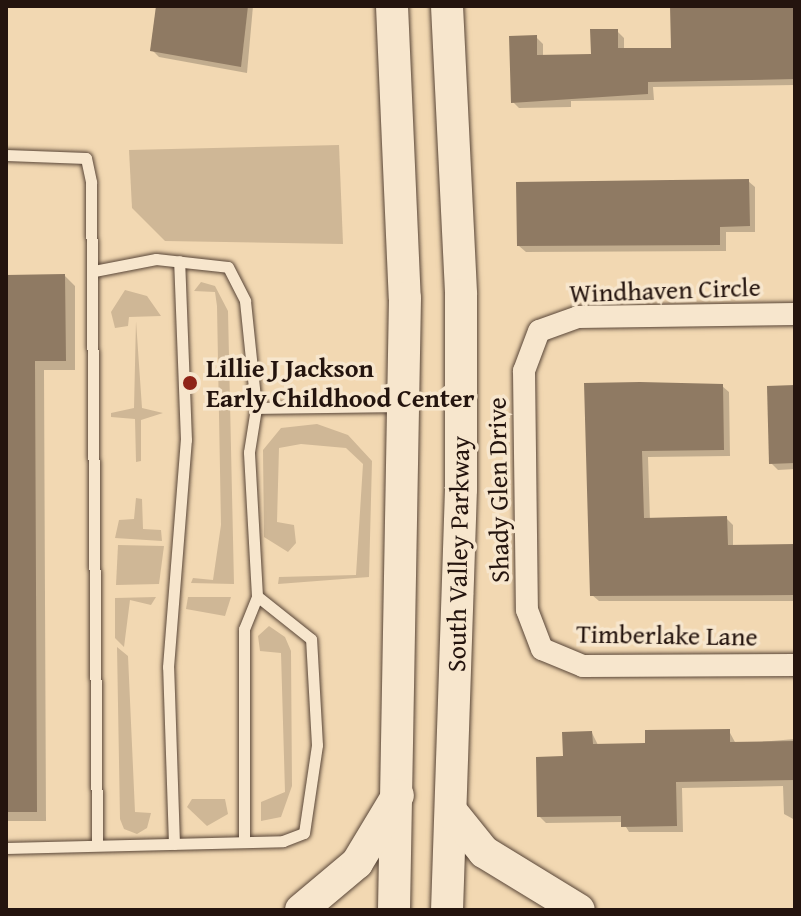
<!DOCTYPE html>
<style>
body{margin:0}
#map{position:relative;width:801px;height:916px;overflow:hidden;background:#f2d8b2;font-family:"Gentium Book Plus",serif}
div>[style]{position:absolute}
[style*='--x']{left:calc(var(--x)*1px);top:calc(var(--y)*1px);width:calc(var(--w)*1px);rotate:calc(var(--a)*1deg)}
.green>*{inset:0;background:#cfb796}
.shadow>*{inset:0;background:#0003}
.building>*{inset:0;background:#8f7a63}
.roads{filter:drop-shadow(0 0 2px #584537) drop-shadow(0 0 2px #584537)}
.service>*{height:11px;margin:-5.5px;padding:0 5.5px;transform-origin:5.5px;border-radius:5.5px;background:#f7e6cd}
.minor>*{height:22px;margin:-11px;padding:0 11px;transform-origin:11px;border-radius:11px;background:#f7e6cd}
.secondary>*{height:32px;margin:-16px;padding:0 16px;transform-origin:16px;border-radius:16px;background:#f7e6cd}
.dots>*{width:22px;height:22px;translate:-50% -50%;box-sizing:border-box;border:4px solid #f7e6cd;border-radius:50%}
span{translate:-50% -50%;white-space:nowrap;text-align:center;line-height:1.15;-webkit-text-stroke:7px #f7e6cd;paint-order:stroke}
.street-label{font-size:26px;color:#24140e}
.poi-label{font-size:26px;color:#24140e;font-weight:700}
.left{translate:0 -50%;text-align:left}
.frame{position:absolute;inset:0;border:8px solid #24140e;pointer-events:none}
</style>
<div id="map">
<div class="green">
<div style="clip-path:polygon(339px 145px,343px 244px,165px 241px,132px 208px,129px 150px)"></div>
<div style="clip-path:polygon(201px 282px,215px 286px,228px 311px,234px 584px,191px 583px,193px 578px,213px 580px,221px 525px,217px 306px,215px 292px,194px 291px)"></div>
<div style="clip-path:polygon(125px 290px,147px 296px,161px 316px,129px 317px,128px 326px,115px 328px,111px 312px)"></div>
<div style="clip-path:polygon(136px 321px,142px 408px,163px 413px,141px 420px,141px 461px,136px 462px,135px 419px,111px 417px,111px 413px,134px 408px)"></div>
<div style="clip-path:polygon(317px 424px,348px 435px,372px 461px,369px 577px,278px 584px,279px 577px,356px 575px,363px 464px,346px 448px,301px 444px,279px 448px,277px 522px,294px 525px,296px 543px,288px 552px,264px 537px,263px 450px,281px 428px)"></div>
<div style="clip-path:polygon(136px 498px,142px 499px,143px 529px,161px 530px,162px 541px,115px 538px,119px 520px,134px 519px)"></div>
<div style="clip-path:polygon(118px 545px,164px 546px,159px 584px,116px 585px)"></div>
<div style="clip-path:polygon(156px 597px,151px 605px,130px 600px,124px 647px,115px 638px,115px 598px)"></div>
<div style="clip-path:polygon(188px 597px,231px 597px,225px 616px,186px 609px)"></div>
<div style="clip-path:polygon(269px 626px,285px 637px,291px 651px,292px 786px,281px 817px,261px 821px,261px 802px,285px 792px,281px 653px,260px 651px,258px 636px)"></div>
<div style="clip-path:polygon(117px 647px,128px 656px,135px 812px,151px 813px,147px 828px,137px 834px,124px 829px,120px 819px)"></div>
<div style="clip-path:polygon(192px 799px,225px 799px,228px 814px,207px 826px,187px 807px)"></div>
</div>
<div class="shadow">
<div style="clip-path:polygon(158px 6px,253px 6px,247px 73px,159px 57px,152px 50px)"></div>
<div style="clip-path:polygon(672px 6px,795px 6px,795px 85px,653px 87px,654px 100px,571px 101px,571px 107px,519px 108px,513px 102px,536px 37px,543px 44px,543px 57px,593px 56px,617px 31px,624px 38px,624px 50px,673px 50px)"></div>
<div style="clip-path:polygon(793px 173px,795px 173px,795px 246px,794px 245px)"></div>
<div style="clip-path:polygon(748px 181px,755px 187px,755px 232px,726px 232px,726px 251px,526px 252px,519px 246px)"></div>
<div style="clip-path:polygon(65px 276px,75px 286px,75px 370px,44px 370px,46px 821px,6px 821px,6px 277px)"></div>
<div style="clip-path:polygon(586px 385px,722px 386px,729px 392px,730px 456px,648px 457px,650px 520px,726px 518px,733px 525px,733px 547px,795px 546px,795px 601px,599px 601px,592px 595px)"></div>
<div style="clip-path:polygon(795px 387px,795px 469px,778px 470px,771px 463px)"></div>
<div style="clip-path:polygon(729px 731px,736px 744px,795px 739px,795px 820px,784px 814px,783px 786px,682px 788px,683px 832px,629px 832px,623px 822px,546px 823px,539px 816px,565px 758px,592px 733px,598px 745px,647px 745px)"></div>
</div>
<div class="building">
<div style="clip-path:polygon(156px 6px,248px 6px,241px 67px,150px 51px)"></div>
<div style="clip-path:polygon(670px 6px,795px 6px,795px 79px,648px 82px,648px 94px,511px 103px,509px 36px,537px 35px,537px 55px,591px 54px,590px 29px,618px 29px,618px 48px,671px 48px)"></div>
<div style="clip-path:polygon(749px 179px,750px 226px,720px 227px,720px 245px,517px 246px,516px 182px)"></div>
<div style="clip-path:polygon(65px 274px,66px 361px,35px 361px,37px 812px,6px 812px,6px 275px)"></div>
<div style="clip-path:polygon(640px 382px,723px 384px,724px 450px,642px 451px,644px 518px,727px 516px,728px 545px,795px 544px,795px 595px,590px 596px,584px 383px)"></div>
<div style="clip-path:polygon(795px 385px,795px 463px,769px 464px,767px 386px)"></div>
<div style="clip-path:polygon(730px 729px,730px 742px,795px 741px,795px 780px,676px 782px,677px 826px,621px 827px,621px 816px,537px 817px,536px 757px,563px 756px,562px 732px,592px 731px,593px 744px,645px 743px,645px 730px)"></div>
</div>
<div class="roads">
<div class="service">
<div style="--x:6;--y:155;--w:80;--a:2.1"></div>
<div style="--x:86;--y:158;--w:25;--a:78"></div>
<div style="--x:91;--y:182;--w:663;--a:89.48"></div>
<div style="--x:94;--y:271;--w:63;--a:-11"></div>
<div style="--x:156;--y:259;--w:72;--a:6.3"></div>
<div style="--x:228;--y:267;--w:38;--a:63"></div>
<div style="--x:245;--y:301;--w:108;--a:84.1"></div>
<div style="--x:244;--y:841;--w:212;--a:-90"></div>
<div style="--x:244;--y:629;--w:35;--a:-68"></div>
<div style="--x:174;--y:844;--w:177;--a:-91.9"></div>
<div style="--x:168;--y:667;--w:228;--a:-85.5"></div>
<div style="--x:186;--y:440;--w:179;--a:-92.2"></div>
<div style="--x:6;--y:848;--w:277;--a:-1.4"></div>
<div style="--x:283;--y:841;--w:22;--a:-21"></div>
<div style="--x:304;--y:833;--w:89;--a:-81.6"></div>
<div style="--x:317;--y:745;--w:106;--a:-93.2"></div>
<div style="--x:311;--y:639;--w:69;--a:-141.5"></div>
<div style="--x:257;--y:596;--w:144;--a:-93.2"></div>
<div style="--x:249;--y:452;--w:45;--a:-81"></div>
<div style="--x:256;--y:408;--w:143;--a:-0.8"></div>
</div>
<div class="minor">
<div style="--x:795;--y:314;--w:217;--a:179.2"></div>
<div style="--x:578;--y:317;--w:41;--a:160.3"></div>
<div style="--x:539;--y:331;--w:43;--a:110.6"></div>
<div style="--x:524;--y:371;--w:239;--a:89.3"></div>
<div style="--x:527;--y:610;--w:42;--a:69"></div>
<div style="--x:542;--y:649;--w:44;--a:22.5"></div>
<div style="--x:583;--y:666;--w:212;--a:-0.3"></div>
</div>
<div class="secondary">
<div style="--x:392;--y:6;--w:292;--a:87.5"></div>
<div style="--x:405;--y:298;--w:612;--a:91.03"></div>
<div style="--x:447;--y:6;--w:289;--a:87.2"></div>
<div style="--x:461;--y:295;--w:194;--a:90"></div>
<div style="--x:461;--y:489;--w:421;--a:91.9"></div>
<div style="--x:451;--y:811;--w:53;--a:51.2"></div>
<div style="--x:484;--y:852;--w:111;--a:31.4"></div>
<div style="--x:301;--y:910;--w:73;--a:-40"></div>
<div style="--x:357;--y:863;--w:79;--a:-58.9"></div>
</div>
</div>
<div class="dots">
<div style="left:190px;top:383px;background:#8f2418"></div>
</div>
<div class="street-label">
<span style="left:665px;top:290px;rotate:-2deg">Windhaven Circle</span>
<span style="left:498px;top:490px;rotate:-91deg">Shady Glen Drive</span>
<span style="left:458px;top:554px;rotate:-89deg">South Valley Parkway</span>
<span style="left:667px;top:635px;rotate:1deg">Timberlake Lane</span>
</div>
<div class="poi-label">
<span class="left" style="left:206px;top:383px">Lillie J Jackson<br>Early Childhood Center</span>
</div>
<div class="frame"></div>
</div>
